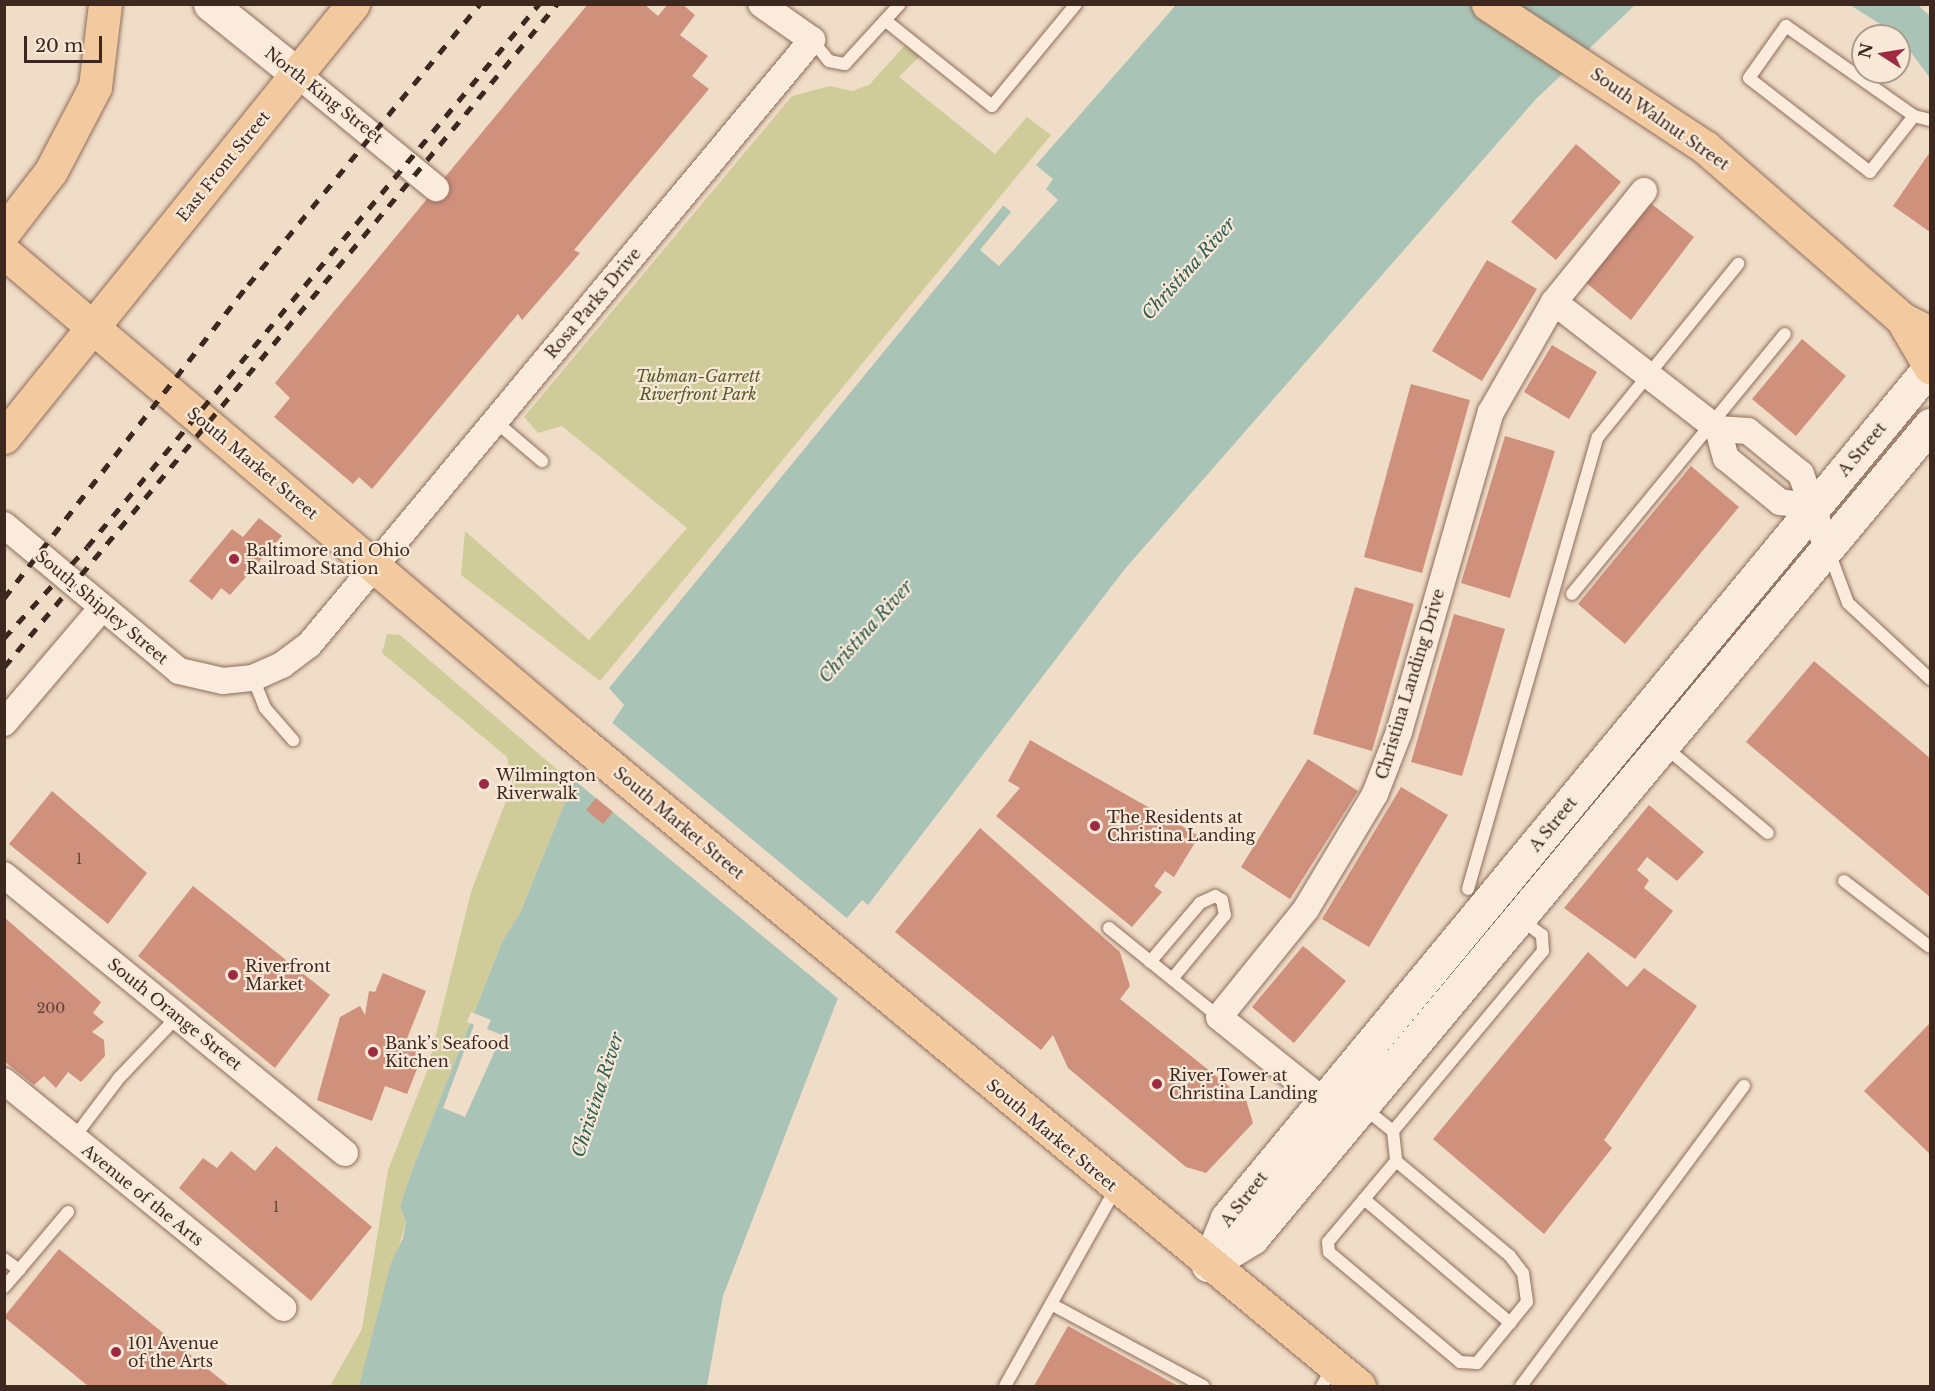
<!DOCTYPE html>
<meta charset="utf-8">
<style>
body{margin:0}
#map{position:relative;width:1935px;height:1391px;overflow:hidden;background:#f0ddc7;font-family:"Libre Baskerville",serif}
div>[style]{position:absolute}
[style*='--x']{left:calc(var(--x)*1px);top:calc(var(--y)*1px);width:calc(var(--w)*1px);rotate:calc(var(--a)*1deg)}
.green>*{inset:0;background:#cfcc9a}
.water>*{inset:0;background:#a9c4b7}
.pier>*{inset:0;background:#f0ddc7}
.building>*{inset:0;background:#cf907c}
.roads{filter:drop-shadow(0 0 2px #8d6d5c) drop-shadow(0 0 2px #8d6d5c)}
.lane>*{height:12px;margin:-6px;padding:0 6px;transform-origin:6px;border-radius:6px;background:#faebdc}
.street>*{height:26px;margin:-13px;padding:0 13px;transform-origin:13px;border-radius:13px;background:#faebdc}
.secondary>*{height:33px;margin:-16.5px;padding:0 16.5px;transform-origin:16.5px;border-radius:16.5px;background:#faebdc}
.primary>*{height:33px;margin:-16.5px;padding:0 16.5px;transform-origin:16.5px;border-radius:16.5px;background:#f3ca9f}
.rail>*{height:4.5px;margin-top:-2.25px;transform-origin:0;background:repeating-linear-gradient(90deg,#3d2820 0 10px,transparent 0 20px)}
.dots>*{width:16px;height:16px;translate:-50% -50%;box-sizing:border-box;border:3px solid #f7e8d8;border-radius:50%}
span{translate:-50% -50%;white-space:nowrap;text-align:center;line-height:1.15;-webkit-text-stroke:4.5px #f7e8d8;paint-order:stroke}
.number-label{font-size:14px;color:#624237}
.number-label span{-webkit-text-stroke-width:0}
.street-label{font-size:16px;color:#3d2820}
.park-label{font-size:16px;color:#565a26;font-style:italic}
.poi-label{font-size:16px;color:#3d2820}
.left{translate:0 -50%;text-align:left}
.water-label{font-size:18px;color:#2f5d52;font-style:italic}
.frame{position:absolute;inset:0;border:6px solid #3d2820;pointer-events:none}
.north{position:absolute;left:1851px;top:24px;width:60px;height:60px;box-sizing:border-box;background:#f7e8d8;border:2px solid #ad9b8e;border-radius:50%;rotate:282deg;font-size:16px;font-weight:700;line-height:24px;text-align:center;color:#3d2820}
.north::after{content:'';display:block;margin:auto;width:21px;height:27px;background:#9e2940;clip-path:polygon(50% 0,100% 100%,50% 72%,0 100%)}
.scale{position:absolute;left:24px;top:36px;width:78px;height:27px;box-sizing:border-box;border:3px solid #3d2820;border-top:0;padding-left:8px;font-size:18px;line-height:21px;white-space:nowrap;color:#3d2820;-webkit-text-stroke:4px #f7e8d8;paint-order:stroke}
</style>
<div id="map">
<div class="green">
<div style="clip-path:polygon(908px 42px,922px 54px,899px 77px,995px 154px,1027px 117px,1051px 135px,600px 681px,461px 575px,465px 531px,589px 640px,687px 528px,562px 426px,538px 433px,524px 417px,792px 96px,830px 86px,852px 91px,869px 85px)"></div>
<div style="clip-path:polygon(387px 634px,400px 635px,573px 783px,520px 913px,502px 942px,412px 1170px,400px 1206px,406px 1222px,359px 1386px,330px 1386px,362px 1329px,388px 1170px,427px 1071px,471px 892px,512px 785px,507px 757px,382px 653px)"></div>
</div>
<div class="water">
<div style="clip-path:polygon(1176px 5px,1635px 5px,1536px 99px,1124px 570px,868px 905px,862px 900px,805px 968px,838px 998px,723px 1296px,707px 1386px,359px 1386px,391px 1263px,403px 1238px,406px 1222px,400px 1206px,412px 1170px,502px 942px,520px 913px,573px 783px,624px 705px,609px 688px,1042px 158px)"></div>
<div style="clip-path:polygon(1850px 5px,1918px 5px,1930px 16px,1930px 78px,1899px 36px)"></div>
</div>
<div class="pier">
<div style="clip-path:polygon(1036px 165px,1053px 179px,1046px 189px,1058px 200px,999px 266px,980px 250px,1011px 212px,1003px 205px)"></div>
<div style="clip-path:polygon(610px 721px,849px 920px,809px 968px,841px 1001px,573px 779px)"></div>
<div style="clip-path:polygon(471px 1012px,491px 1020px,487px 1029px,502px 1035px,465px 1117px,443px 1108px,474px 1025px,467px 1022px)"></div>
</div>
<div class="building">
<div style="clip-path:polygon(588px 4px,644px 4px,658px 16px,668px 4px,682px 4px,695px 15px,680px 35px,708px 56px,692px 76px,709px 89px,574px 250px,580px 253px,522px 320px,518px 314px,372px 489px,359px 477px,353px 484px,274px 417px,290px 398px,275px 383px)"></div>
<div style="clip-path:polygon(1576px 144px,1621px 182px,1556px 260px,1511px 222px)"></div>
<div style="clip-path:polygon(1930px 152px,1930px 232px,1893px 206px)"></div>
<div style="clip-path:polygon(1649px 202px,1694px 237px,1631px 320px,1584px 281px)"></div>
<div style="clip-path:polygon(1487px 260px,1537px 289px,1482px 381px,1432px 351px)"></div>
<div style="clip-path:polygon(1802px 339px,1846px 376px,1796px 436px,1752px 399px)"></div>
<div style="clip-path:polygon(1552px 345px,1597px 372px,1569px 419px,1524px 392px)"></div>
<div style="clip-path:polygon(1411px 384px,1470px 400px,1422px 573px,1364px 557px)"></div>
<div style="clip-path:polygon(1505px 436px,1555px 451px,1510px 598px,1461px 583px)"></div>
<div style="clip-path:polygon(1691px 466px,1739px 507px,1625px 644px,1578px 604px)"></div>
<div style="clip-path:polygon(259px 518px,282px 536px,230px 595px,221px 588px,212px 600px,189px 581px,232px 529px,243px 537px)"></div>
<div style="clip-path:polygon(1355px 587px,1414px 604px,1372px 751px,1313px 734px)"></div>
<div style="clip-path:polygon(1454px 614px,1505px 629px,1462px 776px,1411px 762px)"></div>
<div style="clip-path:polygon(1814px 661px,1930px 758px,1930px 897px,1746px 742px)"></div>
<div style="clip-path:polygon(1030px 740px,1199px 836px,1174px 877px,1165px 871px,1154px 886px,1162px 892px,1132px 927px,996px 816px,1020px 788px,1008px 781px)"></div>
<div style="clip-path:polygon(1308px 759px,1358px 791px,1290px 899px,1241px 867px)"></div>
<div style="clip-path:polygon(1401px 787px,1448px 815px,1369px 947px,1322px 919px)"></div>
<div style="clip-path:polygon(52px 791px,147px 873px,108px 924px,9px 844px)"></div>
<div style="clip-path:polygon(596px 798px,613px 812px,603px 824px,586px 810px)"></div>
<div style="clip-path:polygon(1649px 805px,1704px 852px,1677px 881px,1647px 857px,1637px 870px,1649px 880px,1644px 888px,1673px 911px,1635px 959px,1564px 908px)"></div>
<div style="clip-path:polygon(980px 828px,1120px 952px,1130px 986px,1120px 999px,1246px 1100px,1253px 1123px,1206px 1173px,1186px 1167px,1068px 1068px,1053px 1035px,1041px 1050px,895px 932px)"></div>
<div style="clip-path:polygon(193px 886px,330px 995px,275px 1068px,138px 956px)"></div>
<div style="clip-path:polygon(4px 917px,101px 1002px,93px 1013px,104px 1022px,92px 1032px,104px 1040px,105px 1056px,81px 1082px,68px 1072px,56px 1088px,44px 1076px,34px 1085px,4px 1061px)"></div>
<div style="clip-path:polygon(1303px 946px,1346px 981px,1294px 1043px,1252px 1007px)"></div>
<div style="clip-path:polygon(1588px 952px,1627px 987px,1644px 968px,1697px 1006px,1604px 1140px,1612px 1148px,1544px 1234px,1433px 1139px)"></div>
<div style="clip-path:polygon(383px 973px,426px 991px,404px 1046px,423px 1054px,407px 1094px,385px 1086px,372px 1121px,317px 1100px,340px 1017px,360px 1006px,365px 1015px,369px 991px,375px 992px)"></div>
<div style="clip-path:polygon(1930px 1023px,1930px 1154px,1864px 1091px)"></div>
<div style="clip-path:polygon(276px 1146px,372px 1227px,311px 1301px,179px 1188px,203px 1158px,217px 1168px,231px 1151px,255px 1171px)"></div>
<div style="clip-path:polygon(59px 1249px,229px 1386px,88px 1386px,4px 1317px)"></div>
<div style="clip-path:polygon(1068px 1326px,1178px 1386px,1034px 1386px)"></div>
</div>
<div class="roads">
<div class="lane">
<div style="--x:886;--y:21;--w:136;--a:38.7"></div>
<div style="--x:992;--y:106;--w:132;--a:-50.5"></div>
<div style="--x:812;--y:40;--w:27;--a:51"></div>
<div style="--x:829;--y:61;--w:16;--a:11"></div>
<div style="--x:845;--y:64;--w:81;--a:-47.5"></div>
<div style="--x:1914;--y:116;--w:71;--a:128.2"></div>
<div style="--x:1870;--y:172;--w:153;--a:-142.2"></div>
<div style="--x:1749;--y:78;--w:64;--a:-54.6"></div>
<div style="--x:1786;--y:26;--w:156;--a:35.1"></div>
<div style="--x:1914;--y:116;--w:16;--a:14"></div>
<div style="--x:495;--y:421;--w:62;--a:40.4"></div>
<div style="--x:1829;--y:552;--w:54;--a:69.6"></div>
<div style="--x:1848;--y:603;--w:112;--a:42.8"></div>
<div style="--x:1572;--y:594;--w:336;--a:-50.7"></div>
<div style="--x:253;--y:678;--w:32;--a:68"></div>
<div style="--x:265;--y:708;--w:43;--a:48.8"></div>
<div style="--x:1665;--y:747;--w:134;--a:39.9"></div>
<div style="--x:1844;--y:881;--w:108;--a:37.5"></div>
<div style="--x:1468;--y:889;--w:470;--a:-74"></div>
<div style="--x:1598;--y:437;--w:223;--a:-51"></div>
<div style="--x:1109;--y:928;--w:141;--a:39"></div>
<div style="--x:1150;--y:962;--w:77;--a:-49.7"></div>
<div style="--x:1200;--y:903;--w:17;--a:-25"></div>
<div style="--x:1215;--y:896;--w:8;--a:30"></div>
<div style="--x:1222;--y:900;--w:15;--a:79"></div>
<div style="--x:1225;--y:915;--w:83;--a:129.6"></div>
<div style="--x:1363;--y:1107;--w:38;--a:39"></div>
<div style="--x:1393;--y:1131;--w:30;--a:84"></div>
<div style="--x:1396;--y:1161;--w:148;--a:39.8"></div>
<div style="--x:1510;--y:1256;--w:21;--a:53"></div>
<div style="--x:1523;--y:1273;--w:29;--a:82"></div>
<div style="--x:1527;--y:1302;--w:79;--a:129.3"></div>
<div style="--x:1477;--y:1363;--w:17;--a:-177"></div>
<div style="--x:1460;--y:1362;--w:171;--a:-140"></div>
<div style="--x:1329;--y:1252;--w:10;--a:-96"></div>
<div style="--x:1328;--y:1242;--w:106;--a:-50"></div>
<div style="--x:1393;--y:1131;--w:234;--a:-50.2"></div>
<div style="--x:1543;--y:951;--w:16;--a:-94"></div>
<div style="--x:1542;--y:935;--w:27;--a:-144"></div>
<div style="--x:73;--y:1139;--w:76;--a:-53"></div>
<div style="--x:119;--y:1078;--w:86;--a:-46.4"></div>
<div style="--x:1364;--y:1199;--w:192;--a:40.3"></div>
<div style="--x:4;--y:1259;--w:19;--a:36"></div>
<div style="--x:19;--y:1270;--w:23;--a:131"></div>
<div style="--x:19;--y:1270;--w:76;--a:-49.8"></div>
<div style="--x:1051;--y:1304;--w:173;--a:28.3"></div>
<div style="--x:1005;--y:1386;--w:227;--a:-60.7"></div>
<div style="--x:1322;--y:1386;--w:22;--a:-60"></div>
<div style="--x:1521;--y:1386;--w:374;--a:-53.4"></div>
</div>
<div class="street">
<div style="--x:297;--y:74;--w:180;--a:39.4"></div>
<div style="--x:1554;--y:302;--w:207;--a:37.8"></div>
<div style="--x:1718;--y:429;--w:30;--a:4"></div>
<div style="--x:1748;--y:431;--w:68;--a:39.1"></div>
<div style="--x:1801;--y:474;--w:82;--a:70.7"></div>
<div style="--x:1718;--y:429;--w:30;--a:75"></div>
<div style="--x:1726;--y:458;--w:70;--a:39.2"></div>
<div style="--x:1780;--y:502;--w:34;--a:8"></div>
<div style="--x:4;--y:525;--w:228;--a:39.8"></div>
<div style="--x:179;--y:671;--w:45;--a:12.8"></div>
<div style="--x:223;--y:681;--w:30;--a:-6"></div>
<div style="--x:253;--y:678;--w:32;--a:-24"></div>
<div style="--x:282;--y:665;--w:34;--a:-37"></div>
<div style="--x:309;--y:645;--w:787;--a:-50.26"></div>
<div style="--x:812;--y:40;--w:62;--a:-144.8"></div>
<div style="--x:4;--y:723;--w:151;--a:-49.6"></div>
<div style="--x:4;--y:875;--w:440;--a:39.2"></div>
<div style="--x:4;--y:1081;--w:360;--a:39.1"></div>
<div style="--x:1337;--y:1112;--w:151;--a:-141.2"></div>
<div style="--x:1219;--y:1017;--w:139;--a:-51.1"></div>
<div style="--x:1306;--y:909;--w:134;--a:-59"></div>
<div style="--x:1375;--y:794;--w:66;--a:-68.8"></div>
<div style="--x:1399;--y:732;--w:333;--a:-74"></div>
<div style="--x:1491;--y:412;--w:127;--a:-60.2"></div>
<div style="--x:1554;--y:302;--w:143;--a:-51"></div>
</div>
<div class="secondary">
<div style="--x:210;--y:4;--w:112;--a:38.8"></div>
<div style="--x:1208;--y:1265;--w:51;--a:-68"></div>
<div style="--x:1227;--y:1218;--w:1104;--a:-50.44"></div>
<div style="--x:1208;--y:1265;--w:52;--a:-31.5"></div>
<div style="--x:1252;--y:1238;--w:1059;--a:-50.17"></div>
</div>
<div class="primary">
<div style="--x:1488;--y:4;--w:260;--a:33.4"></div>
<div style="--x:1705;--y:147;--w:262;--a:41.1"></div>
<div style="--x:1902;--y:319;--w:31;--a:27"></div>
<div style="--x:4;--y:232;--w:77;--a:-52.4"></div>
<div style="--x:51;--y:171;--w:95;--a:-62.4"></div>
<div style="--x:95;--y:87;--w:84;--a:-83.1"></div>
<div style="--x:4;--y:252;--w:740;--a:40.34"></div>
<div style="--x:568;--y:731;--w:1027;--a:39.63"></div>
<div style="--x:1902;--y:319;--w:56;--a:59.7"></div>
<div style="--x:4;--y:437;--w:556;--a:-51.13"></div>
</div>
</div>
<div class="rail">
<div style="--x:4;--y:598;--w:397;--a:-52.1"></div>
<div style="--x:248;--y:285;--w:364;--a:-50.5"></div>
<div style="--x:4;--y:638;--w:123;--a:-47.6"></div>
<div style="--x:87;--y:547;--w:707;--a:-50.23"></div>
<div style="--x:4;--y:667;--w:863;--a:-50.17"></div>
</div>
<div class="dots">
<div style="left:234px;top:559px;background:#9e2940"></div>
<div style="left:484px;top:784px;background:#9e2940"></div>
<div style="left:1095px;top:826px;background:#9e2940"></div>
<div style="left:233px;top:975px;background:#9e2940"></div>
<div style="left:373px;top:1052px;background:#9e2940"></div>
<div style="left:1157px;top:1084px;background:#9e2940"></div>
<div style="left:116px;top:1352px;background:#9e2940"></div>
</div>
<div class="number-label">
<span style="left:79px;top:859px">1</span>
<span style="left:51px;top:1008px">200</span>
<span style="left:276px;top:1207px">1</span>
</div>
<div class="street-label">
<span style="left:324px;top:95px;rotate:38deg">North King Street</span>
<span style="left:1660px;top:119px;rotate:35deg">South Walnut Street</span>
<span style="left:223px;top:166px;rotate:-51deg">East Front Street</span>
<span style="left:593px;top:303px;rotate:-50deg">Rosa Parks Drive</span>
<span style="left:1862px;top:449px;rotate:-50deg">A Street</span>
<span style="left:253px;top:463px;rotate:40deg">South Market Street</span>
<span style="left:102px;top:607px;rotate:40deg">South Shipley Street</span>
<span style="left:1410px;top:684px;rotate:-73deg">Christina Landing Drive</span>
<span style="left:679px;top:823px;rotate:40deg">South Market Street</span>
<span style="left:1553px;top:824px;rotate:-51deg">A Street</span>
<span style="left:175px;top:1014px;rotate:39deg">South Orange Street</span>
<span style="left:1052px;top:1135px;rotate:40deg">South Market Street</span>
<span style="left:143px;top:1195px;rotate:39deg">Avenue of the Arts</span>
<span style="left:1244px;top:1199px;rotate:-52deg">A Street</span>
</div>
<div class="park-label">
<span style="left:698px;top:385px">Tubman-Garrett<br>Riverfront Park</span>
</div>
<div class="poi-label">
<span class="left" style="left:246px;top:559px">Baltimore and Ohio<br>Railroad Station</span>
<span class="left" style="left:496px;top:784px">Wilmington<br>Riverwalk</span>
<span class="left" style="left:1107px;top:826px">The Residents at<br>Christina Landing</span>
<span class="left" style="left:245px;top:975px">Riverfront<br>Market</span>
<span class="left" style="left:385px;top:1052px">Bank’s Seafood<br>Kitchen</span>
<span class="left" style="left:1169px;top:1084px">River Tower at<br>Christina Landing</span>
<span class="left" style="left:128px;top:1352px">101 Avenue<br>of the Arts</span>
</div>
<div class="water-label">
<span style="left:1189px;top:269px;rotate:-48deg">Christina River</span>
<span style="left:866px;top:632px;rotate:-48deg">Christina River</span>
<span style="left:598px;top:1095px;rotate:-72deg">Christina River</span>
</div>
<div class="frame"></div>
<div class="north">N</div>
<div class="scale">20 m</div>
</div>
